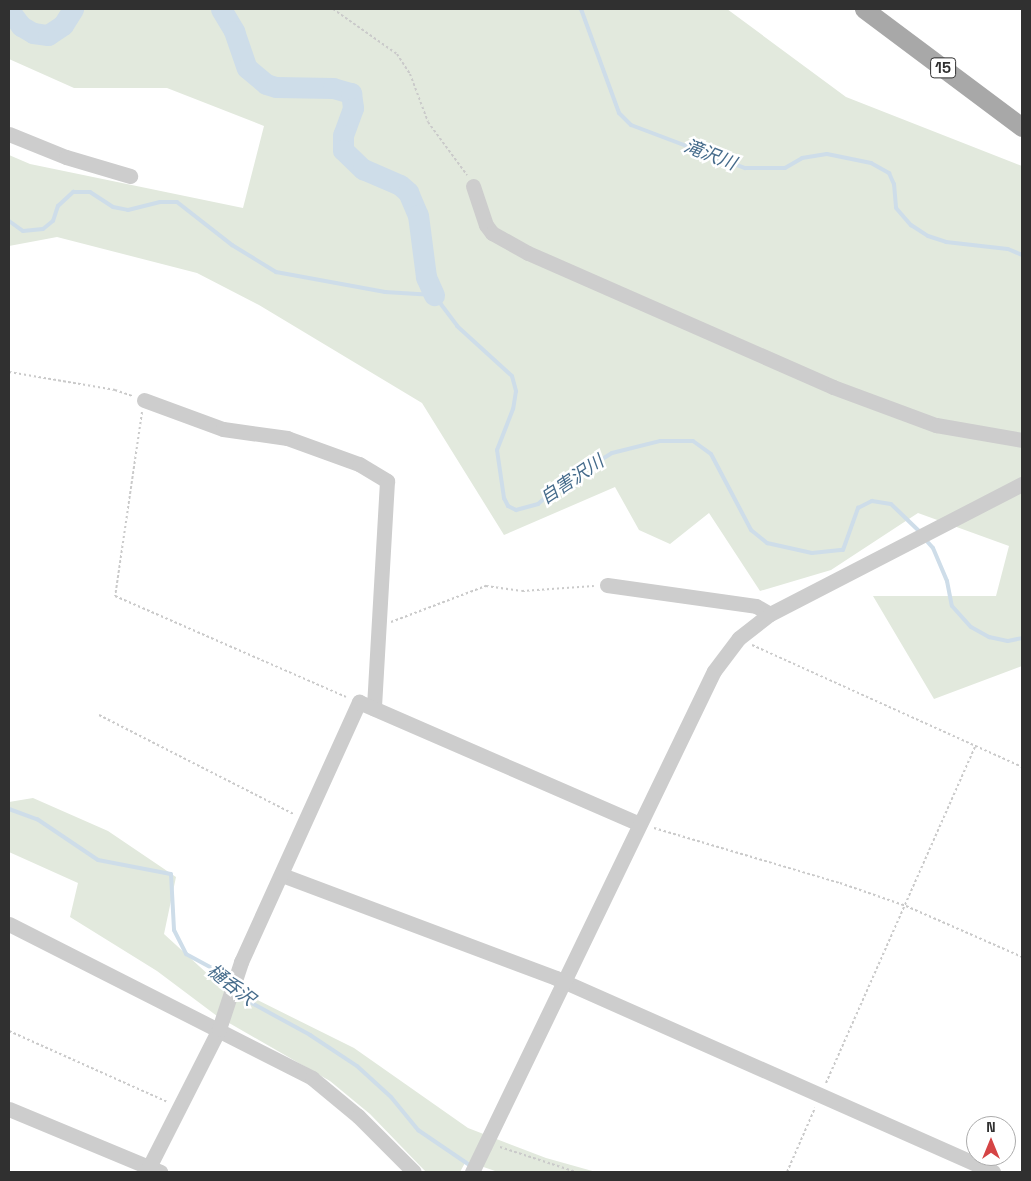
<!DOCTYPE html>
<meta charset="utf-8">
<style>
body{margin:0}
#map{position:relative;width:1031px;height:1181px;overflow:hidden;background:#fff;font-family:"Space Grotesk","Noto Sans JP",sans-serif}
div>[style]{position:absolute}
[style*='--x']{left:calc(var(--x)*1px);top:calc(var(--y)*1px);width:calc(var(--w)*1px);rotate:calc(var(--a)*1deg)}
.green>*{inset:0;background:#e2e9dd}
.stream>*{height:4px;margin:-2px;padding:0 2px;transform-origin:2px;border-radius:2px;background:#cedde9}
.river>*{height:21px;margin:-10.5px;padding:0 10.5px;transform-origin:10.5px;border-radius:10.5px;background:#cedde9}
.path>*{height:2px;margin-top:-1px;transform-origin:0;background:repeating-linear-gradient(90deg,#cacaca 0 2.5px,transparent 0 5px)}
.minor>*{height:15px;margin:-7.5px;padding:0 7.5px;transform-origin:7.5px;border-radius:7.5px;background:#cdcdcd}
.major>*{height:19px;margin:-9.5px;padding:0 9.5px;transform-origin:9.5px;border-radius:9.5px;background:#a8a8a8}
span{translate:-50% -50%;white-space:nowrap;text-align:center;line-height:1.15;-webkit-text-stroke:5px #fff;paint-order:stroke}
.shield-label span{padding:1px 4px;background:#fff;border:1px solid;border-radius:4px;-webkit-text-stroke-width:0}
.shield-label{font-size:15px;color:#303030;font-weight:700}
.water-label{font-size:18px;color:#456b8b;font-style:italic}
.frame{position:absolute;inset:0;border:10px solid #303030;pointer-events:none}
.north{position:absolute;left:966px;top:1116px;width:50px;height:50px;box-sizing:border-box;background:#fff;border:1px solid #acacac;border-radius:50%;rotate:0deg;font-size:14px;font-weight:700;line-height:20px;text-align:center;color:#303030}
.north::after{content:'';display:block;margin:auto;width:18px;height:22px;background:#d54445;clip-path:polygon(50% 0,100% 100%,50% 72%,0 100%)}
</style>
<div id="map">
<div class="green">
<div style="clip-path:polygon(9px 9px,727px 9px,846px 97px,1022px 166px,1022px 666px,934px 699px,873px 596px,996px 596px,1009px 546px,918px 513px,831px 570px,760px 591px,709px 513px,670px 544px,639px 530px,615px 487px,504px 535px,422px 403px,259px 305px,197px 273px,57px 237px,9px 246px,9px 155px,30px 164px,243px 208px,264px 126px,167px 88px,74px 88px,9px 59px)"></div>
<div style="clip-path:polygon(33px 798px,108px 831px,176px 877px,164px 934px,211px 977px,354px 1048px,468px 1128px,546px 1158px,596px 1172px,498px 1172px,466px 1161px,460px 1172px,426px 1172px,370px 1114px,330px 1081px,217px 1016px,157px 971px,70px 917px,78px 883px,9px 852px,9px 802px)"></div>
</div>
<div class="stream">
<div style="--x:581;--y:9;--w:111;--a:69.9"></div>
<div style="--x:619;--y:113;--w:17;--a:45"></div>
<div style="--x:631;--y:125;--w:122;--a:20.7"></div>
<div style="--x:745;--y:168;--w:40;--a:0"></div>
<div style="--x:785;--y:168;--w:20;--a:-30"></div>
<div style="--x:802;--y:158;--w:25;--a:-9"></div>
<div style="--x:827;--y:154;--w:45;--a:11.6"></div>
<div style="--x:871;--y:163;--w:21;--a:29"></div>
<div style="--x:889;--y:173;--w:12;--a:66"></div>
<div style="--x:894;--y:184;--w:24;--a:85"></div>
<div style="--x:896;--y:208;--w:23;--a:49"></div>
<div style="--x:911;--y:225;--w:20;--a:33"></div>
<div style="--x:928;--y:236;--w:19;--a:18"></div>
<div style="--x:946;--y:242;--w:62;--a:6.4"></div>
<div style="--x:1008;--y:249;--w:15;--a:23"></div>
<div style="--x:9;--y:221;--w:17;--a:36"></div>
<div style="--x:23;--y:231;--w:20;--a:-6"></div>
<div style="--x:43;--y:229;--w:13;--a:-39"></div>
<div style="--x:53;--y:221;--w:16;--a:-72"></div>
<div style="--x:58;--y:206;--w:21;--a:-43"></div>
<div style="--x:73;--y:192;--w:17;--a:0"></div>
<div style="--x:90;--y:192;--w:27;--a:33"></div>
<div style="--x:113;--y:207;--w:15;--a:11"></div>
<div style="--x:128;--y:210;--w:33;--a:-14"></div>
<div style="--x:160;--y:202;--w:17;--a:0"></div>
<div style="--x:177;--y:202;--w:70;--a:38"></div>
<div style="--x:232;--y:245;--w:52;--a:31.5"></div>
<div style="--x:276;--y:272;--w:111;--a:10.4"></div>
<div style="--x:385;--y:292;--w:49;--a:3.5"></div>
<div style="--x:434;--y:295;--w:39;--a:53"></div>
<div style="--x:457;--y:326;--w:74;--a:42.3"></div>
<div style="--x:512;--y:376;--w:16;--a:75"></div>
<div style="--x:516;--y:391;--w:18;--a:99"></div>
<div style="--x:513;--y:409;--w:44;--a:111.3"></div>
<div style="--x:497;--y:450;--w:49;--a:81.7"></div>
<div style="--x:504;--y:498;--w:9;--a:63"></div>
<div style="--x:508;--y:506;--w:9;--a:27"></div>
<div style="--x:516;--y:510;--w:23;--a:-15"></div>
<div style="--x:538;--y:504;--w:29;--a:-41"></div>
<div style="--x:560;--y:485;--w:61;--a:-31.6"></div>
<div style="--x:612;--y:453;--w:49;--a:-14"></div>
<div style="--x:660;--y:441;--w:33;--a:0"></div>
<div style="--x:693;--y:441;--w:22;--a:36"></div>
<div style="--x:711;--y:454;--w:86;--a:62.2"></div>
<div style="--x:751;--y:530;--w:21;--a:39"></div>
<div style="--x:767;--y:543;--w:46;--a:12.5"></div>
<div style="--x:812;--y:553;--w:31;--a:-6"></div>
<div style="--x:843;--y:550;--w:45;--a:-70.3"></div>
<div style="--x:858;--y:508;--w:16;--a:-27"></div>
<div style="--x:872;--y:501;--w:19;--a:9"></div>
<div style="--x:891;--y:504;--w:40;--a:44"></div>
<div style="--x:924;--y:538;--w:13;--a:48"></div>
<div style="--x:933;--y:548;--w:36;--a:67"></div>
<div style="--x:947;--y:581;--w:25;--a:79"></div>
<div style="--x:952;--y:606;--w:28;--a:48"></div>
<div style="--x:971;--y:627;--w:21;--a:29"></div>
<div style="--x:989;--y:637;--w:19;--a:12"></div>
<div style="--x:1008;--y:641;--w:14;--a:-12"></div>
<div style="--x:9;--y:809;--w:30;--a:20"></div>
<div style="--x:37;--y:819;--w:73;--a:33.9"></div>
<div style="--x:98;--y:860;--w:74;--a:10.9"></div>
<div style="--x:171;--y:874;--w:56;--a:86.9"></div>
<div style="--x:174;--y:930;--w:27;--a:63"></div>
<div style="--x:186;--y:954;--w:42;--a:28.4"></div>
<div style="--x:223;--y:974;--w:12;--a:48"></div>
<div style="--x:236;--y:988;--w:18;--a:47"></div>
<div style="--x:248;--y:1001;--w:71;--a:28.7"></div>
<div style="--x:310;--y:1035;--w:56;--a:33.4"></div>
<div style="--x:357;--y:1066;--w:46;--a:42.4"></div>
<div style="--x:391;--y:1097;--w:43;--a:50.7"></div>
<div style="--x:418;--y:1130;--w:64;--a:34.2"></div>
</div>
<div class="river">
<div style="--x:221;--y:9;--w:26;--a:59"></div>
<div style="--x:234;--y:31;--w:39;--a:71"></div>
<div style="--x:247;--y:68;--w:25;--a:40"></div>
<div style="--x:266;--y:84;--w:10;--a:17"></div>
<div style="--x:276;--y:87;--w:57;--a:1"></div>
<div style="--x:333;--y:88;--w:19;--a:16"></div>
<div style="--x:351;--y:93;--w:15;--a:82"></div>
<div style="--x:353;--y:108;--w:29;--a:110"></div>
<div style="--x:343;--y:135;--w:15;--a:90"></div>
<div style="--x:343;--y:150;--w:28;--a:44"></div>
<div style="--x:363;--y:169;--w:40;--a:23.4"></div>
<div style="--x:400;--y:185;--w:11;--a:41"></div>
<div style="--x:408;--y:192;--w:25;--a:67"></div>
<div style="--x:418;--y:215;--w:63;--a:82.6"></div>
<div style="--x:426;--y:277;--w:20;--a:66"></div>
<div style="--x:9;--y:10;--w:20;--a:53"></div>
<div style="--x:21;--y:26;--w:14;--a:30"></div>
<div style="--x:33;--y:33;--w:15;--a:8"></div>
<div style="--x:48;--y:35;--w:18;--a:-34"></div>
<div style="--x:63;--y:25;--w:19;--a:-58"></div>
</div>
<div class="path">
<div style="--x:333;--y:9;--w:78;--a:35.1"></div>
<div style="--x:397;--y:54;--w:24;--a:57"></div>
<div style="--x:410;--y:74;--w:51;--a:69.4"></div>
<div style="--x:428;--y:122;--w:66;--a:53.7"></div>
<div style="--x:9;--y:372;--w:108;--a:9.6"></div>
<div style="--x:115;--y:390;--w:18;--a:19"></div>
<div style="--x:142;--y:412;--w:186;--a:98.3"></div>
<div style="--x:115;--y:596;--w:252;--a:23.6"></div>
<div style="--x:391;--y:622;--w:102;--a:-20.8"></div>
<div style="--x:486;--y:586;--w:36;--a:8"></div>
<div style="--x:522;--y:591;--w:72;--a:-4"></div>
<div style="--x:752;--y:645;--w:296;--a:24.3"></div>
<div style="--x:99;--y:715;--w:218;--a:27"></div>
<div style="--x:654;--y:828;--w:194;--a:16.5"></div>
<div style="--x:840;--y:883;--w:70;--a:19.2"></div>
<div style="--x:906;--y:906;--w:127;--a:23.7"></div>
<div style="--x:9;--y:1031;--w:174;--a:24.1"></div>
<div style="--x:826;--y:1083;--w:368;--a:-66.1"></div>
<div style="--x:500;--y:1147;--w:80;--a:18.2"></div>
<div style="--x:787;--y:1172;--w:70;--a:-66.4"></div>
</div>
<div class="minor">
<div style="--x:9;--y:134;--w:61;--a:22"></div>
<div style="--x:66;--y:157;--w:67;--a:16.5"></div>
<div style="--x:473;--y:186;--w:41;--a:71.6"></div>
<div style="--x:486;--y:225;--w:10;--a:53"></div>
<div style="--x:492;--y:233;--w:41;--a:29.1"></div>
<div style="--x:528;--y:253;--w:333;--a:23.7"></div>
<div style="--x:833;--y:387;--w:110;--a:20.3"></div>
<div style="--x:936;--y:425;--w:87;--a:9.9"></div>
<div style="--x:144;--y:400;--w:84;--a:20.2"></div>
<div style="--x:223;--y:429;--w:65;--a:8"></div>
<div style="--x:287;--y:438;--w:77;--a:19.9"></div>
<div style="--x:359;--y:464;--w:33;--a:31"></div>
<div style="--x:387;--y:481;--w:228;--a:93.3"></div>
<div style="--x:607;--y:585;--w:150;--a:8"></div>
<div style="--x:756;--y:606;--w:16;--a:30"></div>
<div style="--x:282;--y:875;--w:293;--a:20.6"></div>
<div style="--x:556;--y:978;--w:478;--a:23.9"></div>
<div style="--x:9;--y:924;--w:340;--a:26.9"></div>
<div style="--x:312;--y:1078;--w:60;--a:39.6"></div>
<div style="--x:358;--y:1116;--w:79;--a:45"></div>
<div style="--x:9;--y:1109;--w:164;--a:22.6"></div>
<div style="--x:149;--y:1167;--w:155;--a:-63.1"></div>
<div style="--x:219;--y:1029;--w:71;--a:-71.8"></div>
<div style="--x:241;--y:962;--w:286;--a:-65.6"></div>
<div style="--x:359;--y:702;--w:305;--a:23.5"></div>
<div style="--x:472;--y:1172;--w:556;--a:-64.22"></div>
<div style="--x:714;--y:671;--w:41;--a:-52.9"></div>
<div style="--x:739;--y:638;--w:39;--a:-38"></div>
<div style="--x:770;--y:614;--w:284;--a:-27.3"></div>
</div>
<div class="major">
<div style="--x:864;--y:9;--w:197;--a:36.8"></div>
</div>
<div class="shield-label">
<span style="left:943px;top:68px">15</span>
</div>
<div class="water-label">
<span style="left:710px;top:155px;rotate:21deg">滝沢川</span>
<span style="left:572px;top:480px;rotate:-34deg">自害沢川</span>
<span style="left:231px;top:985px;rotate:38deg">樋呑沢</span>
</div>
<div class="frame"></div>
<div class="north">N</div>
</div>
